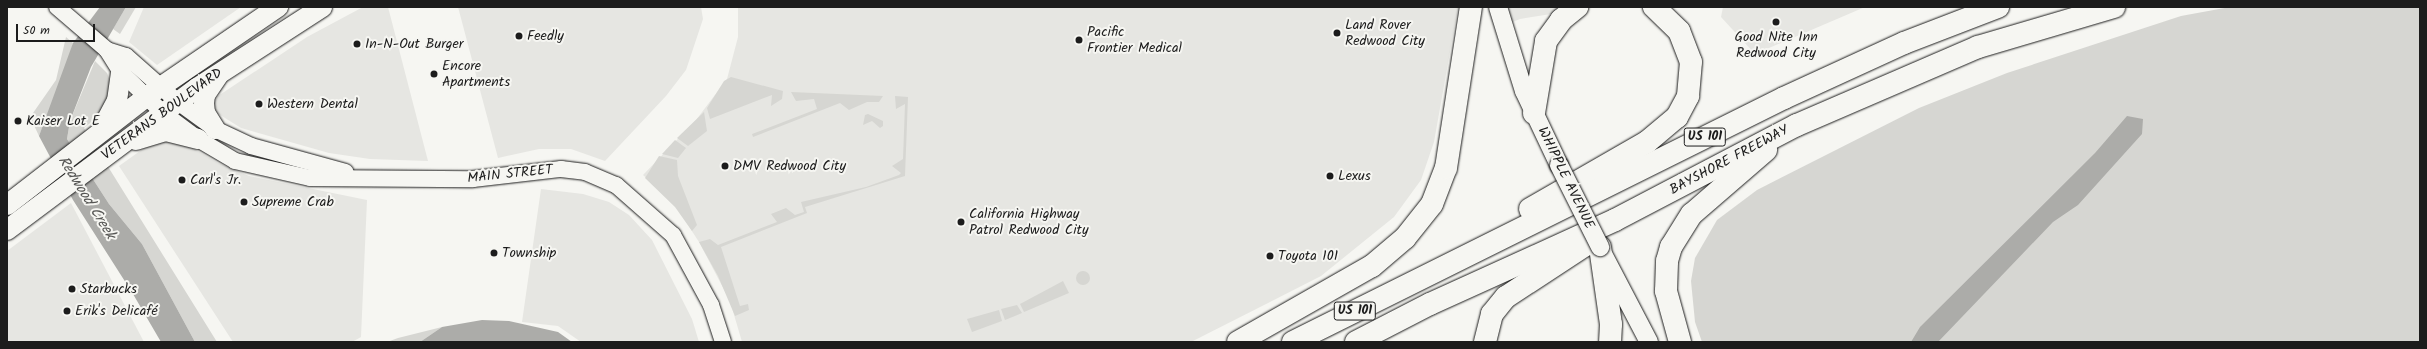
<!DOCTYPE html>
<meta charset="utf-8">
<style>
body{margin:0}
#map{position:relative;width:2427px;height:349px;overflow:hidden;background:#f6f6f2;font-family:Kalam,sans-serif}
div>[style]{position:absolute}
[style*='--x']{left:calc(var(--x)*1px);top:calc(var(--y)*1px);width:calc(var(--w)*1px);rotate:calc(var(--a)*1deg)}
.built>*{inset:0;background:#e6e6e2}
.green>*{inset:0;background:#d6d6d2}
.round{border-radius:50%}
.water>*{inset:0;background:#acaca9}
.roads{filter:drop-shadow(0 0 1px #1c1c1c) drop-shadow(0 0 1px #1c1c1c)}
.tertiary>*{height:16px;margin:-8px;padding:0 8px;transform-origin:8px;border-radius:8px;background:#f6f6f2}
.secondary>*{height:18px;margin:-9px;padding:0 9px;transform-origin:9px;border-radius:9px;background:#f6f6f2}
.primary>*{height:20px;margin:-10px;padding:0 10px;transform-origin:10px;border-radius:10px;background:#f6f6f2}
.motorway>*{height:22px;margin:-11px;padding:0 11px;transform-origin:11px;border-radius:11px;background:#f6f6f2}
.bridges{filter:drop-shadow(0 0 1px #1c1c1c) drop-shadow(0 0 1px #1c1c1c)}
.secondary-bridge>*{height:18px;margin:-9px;padding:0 9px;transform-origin:9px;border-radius:9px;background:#f6f6f2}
.dots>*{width:11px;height:11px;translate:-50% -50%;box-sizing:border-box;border:2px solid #f6f6f2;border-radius:50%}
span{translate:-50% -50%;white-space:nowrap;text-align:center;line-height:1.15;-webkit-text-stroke:4px #f6f6f2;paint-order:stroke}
.shield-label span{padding:1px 3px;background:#f6f6f2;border:1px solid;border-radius:3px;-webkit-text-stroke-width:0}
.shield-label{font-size:13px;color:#1c1c1c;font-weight:700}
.poi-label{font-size:14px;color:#1c1c1c}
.left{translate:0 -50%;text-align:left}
.street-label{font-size:14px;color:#1c1c1c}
.water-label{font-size:15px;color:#565654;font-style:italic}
.frame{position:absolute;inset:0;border:8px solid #1c1c1c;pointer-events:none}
.scale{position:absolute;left:16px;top:24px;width:79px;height:18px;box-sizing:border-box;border:2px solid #1c1c1c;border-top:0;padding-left:5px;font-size:12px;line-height:14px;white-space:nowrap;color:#1c1c1c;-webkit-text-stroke:3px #f6f6f2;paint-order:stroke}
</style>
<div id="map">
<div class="built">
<div style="clip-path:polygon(144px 7px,241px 7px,157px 65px,129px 42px)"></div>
<div style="clip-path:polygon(363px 7px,388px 7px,428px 161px,370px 159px,329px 153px,241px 128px,217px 113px,214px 103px,218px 96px,307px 37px)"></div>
<div style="clip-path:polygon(458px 7px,701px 7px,703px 19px,686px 70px,666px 96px,605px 161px,571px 149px,539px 149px,498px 158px)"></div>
<div style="clip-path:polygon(738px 7px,1458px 7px,1434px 142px,1421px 180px,1394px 217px,1321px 276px,1191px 342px,742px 342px,730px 301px,699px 242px,673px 202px,643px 175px,696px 120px,727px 79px,738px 37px)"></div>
<div style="clip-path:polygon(1498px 7px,1560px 7px,1551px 14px,1520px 19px,1503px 26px)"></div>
<div style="clip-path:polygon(1723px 7px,1865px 7px,1755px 54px,1721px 17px)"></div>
<div style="clip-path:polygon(179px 140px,218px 163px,249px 176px,367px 200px,361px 337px,352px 342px,233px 342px,119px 166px,154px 141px)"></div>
<div style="clip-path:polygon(541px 189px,583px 194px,609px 202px,629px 215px,652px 240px,692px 319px,699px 342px,581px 342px,558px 326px,522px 322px)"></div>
<div style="clip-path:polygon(71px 203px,144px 342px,7px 342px,7px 251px)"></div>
</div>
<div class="green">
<div style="clip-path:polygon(126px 7px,136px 7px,120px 34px,113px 29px)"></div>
<div style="clip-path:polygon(2230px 7px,2420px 7px,2420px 342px,1702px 342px,1695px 322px,1691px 281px,1695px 258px,1717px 220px,1757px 190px,1919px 108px,2007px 73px,2181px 16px)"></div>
<div style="clip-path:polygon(66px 37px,73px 43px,67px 65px,39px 136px,32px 121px,33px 113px,56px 80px)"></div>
<div style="clip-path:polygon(95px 61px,107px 73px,113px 88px,100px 115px,84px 128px,217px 342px,195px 342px,142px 244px,109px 204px,67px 139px,70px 121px)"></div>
<div style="clip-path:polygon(731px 77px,783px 91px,782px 99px,771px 106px,772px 95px,710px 119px,707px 108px,724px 81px)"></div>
<div style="clip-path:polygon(791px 92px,883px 96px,879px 102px,867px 102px,849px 110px,840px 103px,753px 137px,752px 134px,817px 109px,814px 99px,796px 101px)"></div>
<div style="clip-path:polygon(895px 96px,908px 97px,905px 176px,805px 207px,807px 213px,721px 247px,740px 306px,748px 304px,749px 310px,735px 316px,718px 276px,699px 242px,710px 239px,718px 245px,777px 222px,771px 214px,786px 208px,795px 215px,804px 212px,801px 202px,866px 187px,899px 175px,901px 173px,892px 166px,903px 159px,905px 104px,896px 109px)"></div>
<div style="clip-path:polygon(704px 112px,707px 131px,688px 146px,677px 138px)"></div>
<div style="clip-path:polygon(868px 114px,883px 121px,883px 126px,880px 128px,872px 121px,863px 125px,865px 115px)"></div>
<div style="clip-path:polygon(675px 140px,686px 148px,678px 158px,662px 154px)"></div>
<div style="clip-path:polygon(659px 156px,677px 160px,678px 176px,697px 225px,692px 231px,675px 207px,645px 178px)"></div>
<div class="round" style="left:1076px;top:271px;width:14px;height:14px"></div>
<div style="clip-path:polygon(1063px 281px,1069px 293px,1024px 312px,1020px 304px)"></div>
<div style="clip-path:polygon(1017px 305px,1022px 313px,1005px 320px,1001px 309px)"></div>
<div style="clip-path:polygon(999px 310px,1002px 321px,972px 332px,967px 319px)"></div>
<div style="clip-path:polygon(442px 327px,420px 342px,387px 342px,398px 338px)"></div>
</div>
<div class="water">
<div style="clip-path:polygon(100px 7px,126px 7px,91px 67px,70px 121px,67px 139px,109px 204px,142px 244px,195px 342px,161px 342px,133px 294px,73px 200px,39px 136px,73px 43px)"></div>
<div style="clip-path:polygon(2127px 116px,2143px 119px,2142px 134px,2078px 205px,2053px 222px,1938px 342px,1911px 342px,1920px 327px,2095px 153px)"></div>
<div style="clip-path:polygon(482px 320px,509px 321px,558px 332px,572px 342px,420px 342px,442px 327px)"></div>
</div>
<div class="roads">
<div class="tertiary">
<div style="--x:57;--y:7;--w:66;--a:40.7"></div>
<div style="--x:107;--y:50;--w:26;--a:58"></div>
<div style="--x:121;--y:72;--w:59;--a:44.3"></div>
<div style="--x:163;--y:113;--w:44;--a:36.6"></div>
<div style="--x:198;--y:139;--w:43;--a:30.7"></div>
<div style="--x:235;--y:161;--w:77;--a:12.8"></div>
<div style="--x:310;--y:178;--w:163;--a:0.4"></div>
<div style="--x:473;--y:179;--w:89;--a:-6.5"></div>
<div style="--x:561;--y:169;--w:24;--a:7"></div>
<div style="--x:585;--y:172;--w:34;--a:23"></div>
<div style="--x:616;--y:185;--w:76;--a:41.3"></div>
<div style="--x:673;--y:235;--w:80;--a:61.5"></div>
<div style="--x:711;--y:305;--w:39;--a:72"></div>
<div style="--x:107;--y:50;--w:20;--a:18"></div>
<div style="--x:126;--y:56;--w:69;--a:41.5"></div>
<div style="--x:178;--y:102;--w:46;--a:36.1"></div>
<div style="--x:215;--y:129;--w:40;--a:25"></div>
<div style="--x:251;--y:146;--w:98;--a:15.3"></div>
</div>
<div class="secondary">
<div style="--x:1498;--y:7;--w:88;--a:72.8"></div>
<div style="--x:1524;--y:91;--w:82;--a:64.7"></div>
<div style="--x:1604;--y:256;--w:97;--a:62.4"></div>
</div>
<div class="primary">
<div style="--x:104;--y:125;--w:27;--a:-62"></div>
<div style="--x:117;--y:101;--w:29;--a:-82"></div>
<div style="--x:215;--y:129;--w:19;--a:-122"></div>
<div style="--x:205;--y:113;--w:10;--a:-96"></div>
<div style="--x:204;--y:103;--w:8;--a:-83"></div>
<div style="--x:205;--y:95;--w:23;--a:-56"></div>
<div style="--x:136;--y:140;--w:31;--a:-17"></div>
<div style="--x:166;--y:131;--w:33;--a:14"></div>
<div style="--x:7;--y:205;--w:176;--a:-37.8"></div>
<div style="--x:146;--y:97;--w:160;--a:-34.3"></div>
<div style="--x:7;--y:230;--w:237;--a:-36.8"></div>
<div style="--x:197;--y:88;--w:149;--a:-32.9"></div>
</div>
<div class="motorway">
<div style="--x:1534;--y:113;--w:73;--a:-80.5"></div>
<div style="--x:1546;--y:41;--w:26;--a:-54"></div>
<div style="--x:1561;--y:20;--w:21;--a:-39"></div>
<div style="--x:1530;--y:209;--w:135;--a:-29.8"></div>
<div style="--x:1647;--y:142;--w:39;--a:-40"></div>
<div style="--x:1677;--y:117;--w:24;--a:-62"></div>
<div style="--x:1688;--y:96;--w:34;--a:-85"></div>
<div style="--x:1691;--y:62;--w:33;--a:-111"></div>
<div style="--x:1679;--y:31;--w:35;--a:-136"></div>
<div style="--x:1600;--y:247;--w:78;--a:81.9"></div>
<div style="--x:1611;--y:324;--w:18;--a:93"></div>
<div style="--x:1238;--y:342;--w:154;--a:-29.6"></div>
<div style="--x:1372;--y:266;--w:43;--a:-40.3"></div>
<div style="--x:1405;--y:238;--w:43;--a:-51.5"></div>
<div style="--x:1432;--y:204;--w:39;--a:-69"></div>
<div style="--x:1446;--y:168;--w:163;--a:-81.2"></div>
<div style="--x:1293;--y:342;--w:548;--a:-26.42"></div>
<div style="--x:1784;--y:98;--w:132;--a:-24.6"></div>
<div style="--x:1904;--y:43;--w:101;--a:-21"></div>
<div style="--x:1356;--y:342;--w:83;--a:-27.2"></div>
<div style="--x:1430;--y:304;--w:203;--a:-24.4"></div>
<div style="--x:1615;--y:220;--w:205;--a:-27.6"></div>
<div style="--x:1797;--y:125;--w:197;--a:-23.3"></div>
<div style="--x:1978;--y:47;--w:142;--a:-16.4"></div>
<div style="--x:1485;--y:342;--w:29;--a:-76"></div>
<div style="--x:1492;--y:314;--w:22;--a:-51"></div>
<div style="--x:1506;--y:297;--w:93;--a:-33.2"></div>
<div style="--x:1680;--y:342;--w:53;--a:-105.4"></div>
<div style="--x:1666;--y:291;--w:30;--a:-88"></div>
<div style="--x:1667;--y:261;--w:15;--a:-74"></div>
<div style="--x:1671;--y:247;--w:39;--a:-58"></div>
<div style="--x:1692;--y:214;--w:98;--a:-40.9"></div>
</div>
</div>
<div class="bridges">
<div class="secondary-bridge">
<div style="--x:1559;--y:165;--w:92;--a:63.4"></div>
</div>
</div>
<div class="dots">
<div style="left:1776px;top:22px;background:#1c1c1c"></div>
<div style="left:1337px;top:33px;background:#1c1c1c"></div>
<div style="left:519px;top:36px;background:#1c1c1c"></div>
<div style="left:1079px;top:40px;background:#1c1c1c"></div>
<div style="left:357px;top:44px;background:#1c1c1c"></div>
<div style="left:434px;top:74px;background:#1c1c1c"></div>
<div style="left:259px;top:104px;background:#1c1c1c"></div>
<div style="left:18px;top:121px;background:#1c1c1c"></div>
<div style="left:725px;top:166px;background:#1c1c1c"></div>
<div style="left:1330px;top:176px;background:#1c1c1c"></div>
<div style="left:182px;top:180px;background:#1c1c1c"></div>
<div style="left:244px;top:202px;background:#1c1c1c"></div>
<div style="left:961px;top:222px;background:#1c1c1c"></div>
<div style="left:494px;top:253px;background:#1c1c1c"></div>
<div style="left:1270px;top:256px;background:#1c1c1c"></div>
<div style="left:72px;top:289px;background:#1c1c1c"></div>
<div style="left:67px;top:311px;background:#1c1c1c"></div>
</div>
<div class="shield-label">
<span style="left:1705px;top:137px">US 101</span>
<span style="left:1355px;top:311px">US 101</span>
</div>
<div class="poi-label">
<span class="left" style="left:1345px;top:33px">Land Rover<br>Redwood City</span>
<span class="left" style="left:1087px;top:40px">Pacific<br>Frontier Medical</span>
<span class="left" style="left:527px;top:36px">Feedly</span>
<span style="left:1776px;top:45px">Good Nite Inn<br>Redwood City</span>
<span class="left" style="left:365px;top:44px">In-N-Out Burger</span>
<span class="left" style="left:442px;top:74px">Encore<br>Apartments</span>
<span class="left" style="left:267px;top:104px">Western Dental</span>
<span class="left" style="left:26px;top:121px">Kaiser Lot E</span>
<span class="left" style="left:733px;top:166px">DMV Redwood City</span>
<span class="left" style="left:1338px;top:176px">Lexus</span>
<span class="left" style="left:190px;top:180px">Carl's Jr.</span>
<span class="left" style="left:252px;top:202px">Supreme Crab</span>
<span class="left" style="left:969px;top:222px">California Highway<br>Patrol Redwood City</span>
<span class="left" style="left:502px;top:253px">Township</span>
<span class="left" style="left:1278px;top:256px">Toyota 101</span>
<span class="left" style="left:80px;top:289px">Starbucks</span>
<span class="left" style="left:75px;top:311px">Erik's Delicafé</span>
</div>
<div class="street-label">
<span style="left:162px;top:114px;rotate:-36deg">VETERANS BOULEVARD</span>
<span style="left:1729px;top:160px;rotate:-28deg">BAYSHORE FREEWAY</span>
<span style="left:510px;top:174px;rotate:-6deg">MAIN STREET</span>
<span style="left:1566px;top:178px;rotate:64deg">WHIPPLE AVENUE</span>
</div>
<div class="water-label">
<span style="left:86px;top:198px;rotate:58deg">Redwood Creek</span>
</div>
<div class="frame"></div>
<div class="scale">50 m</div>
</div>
